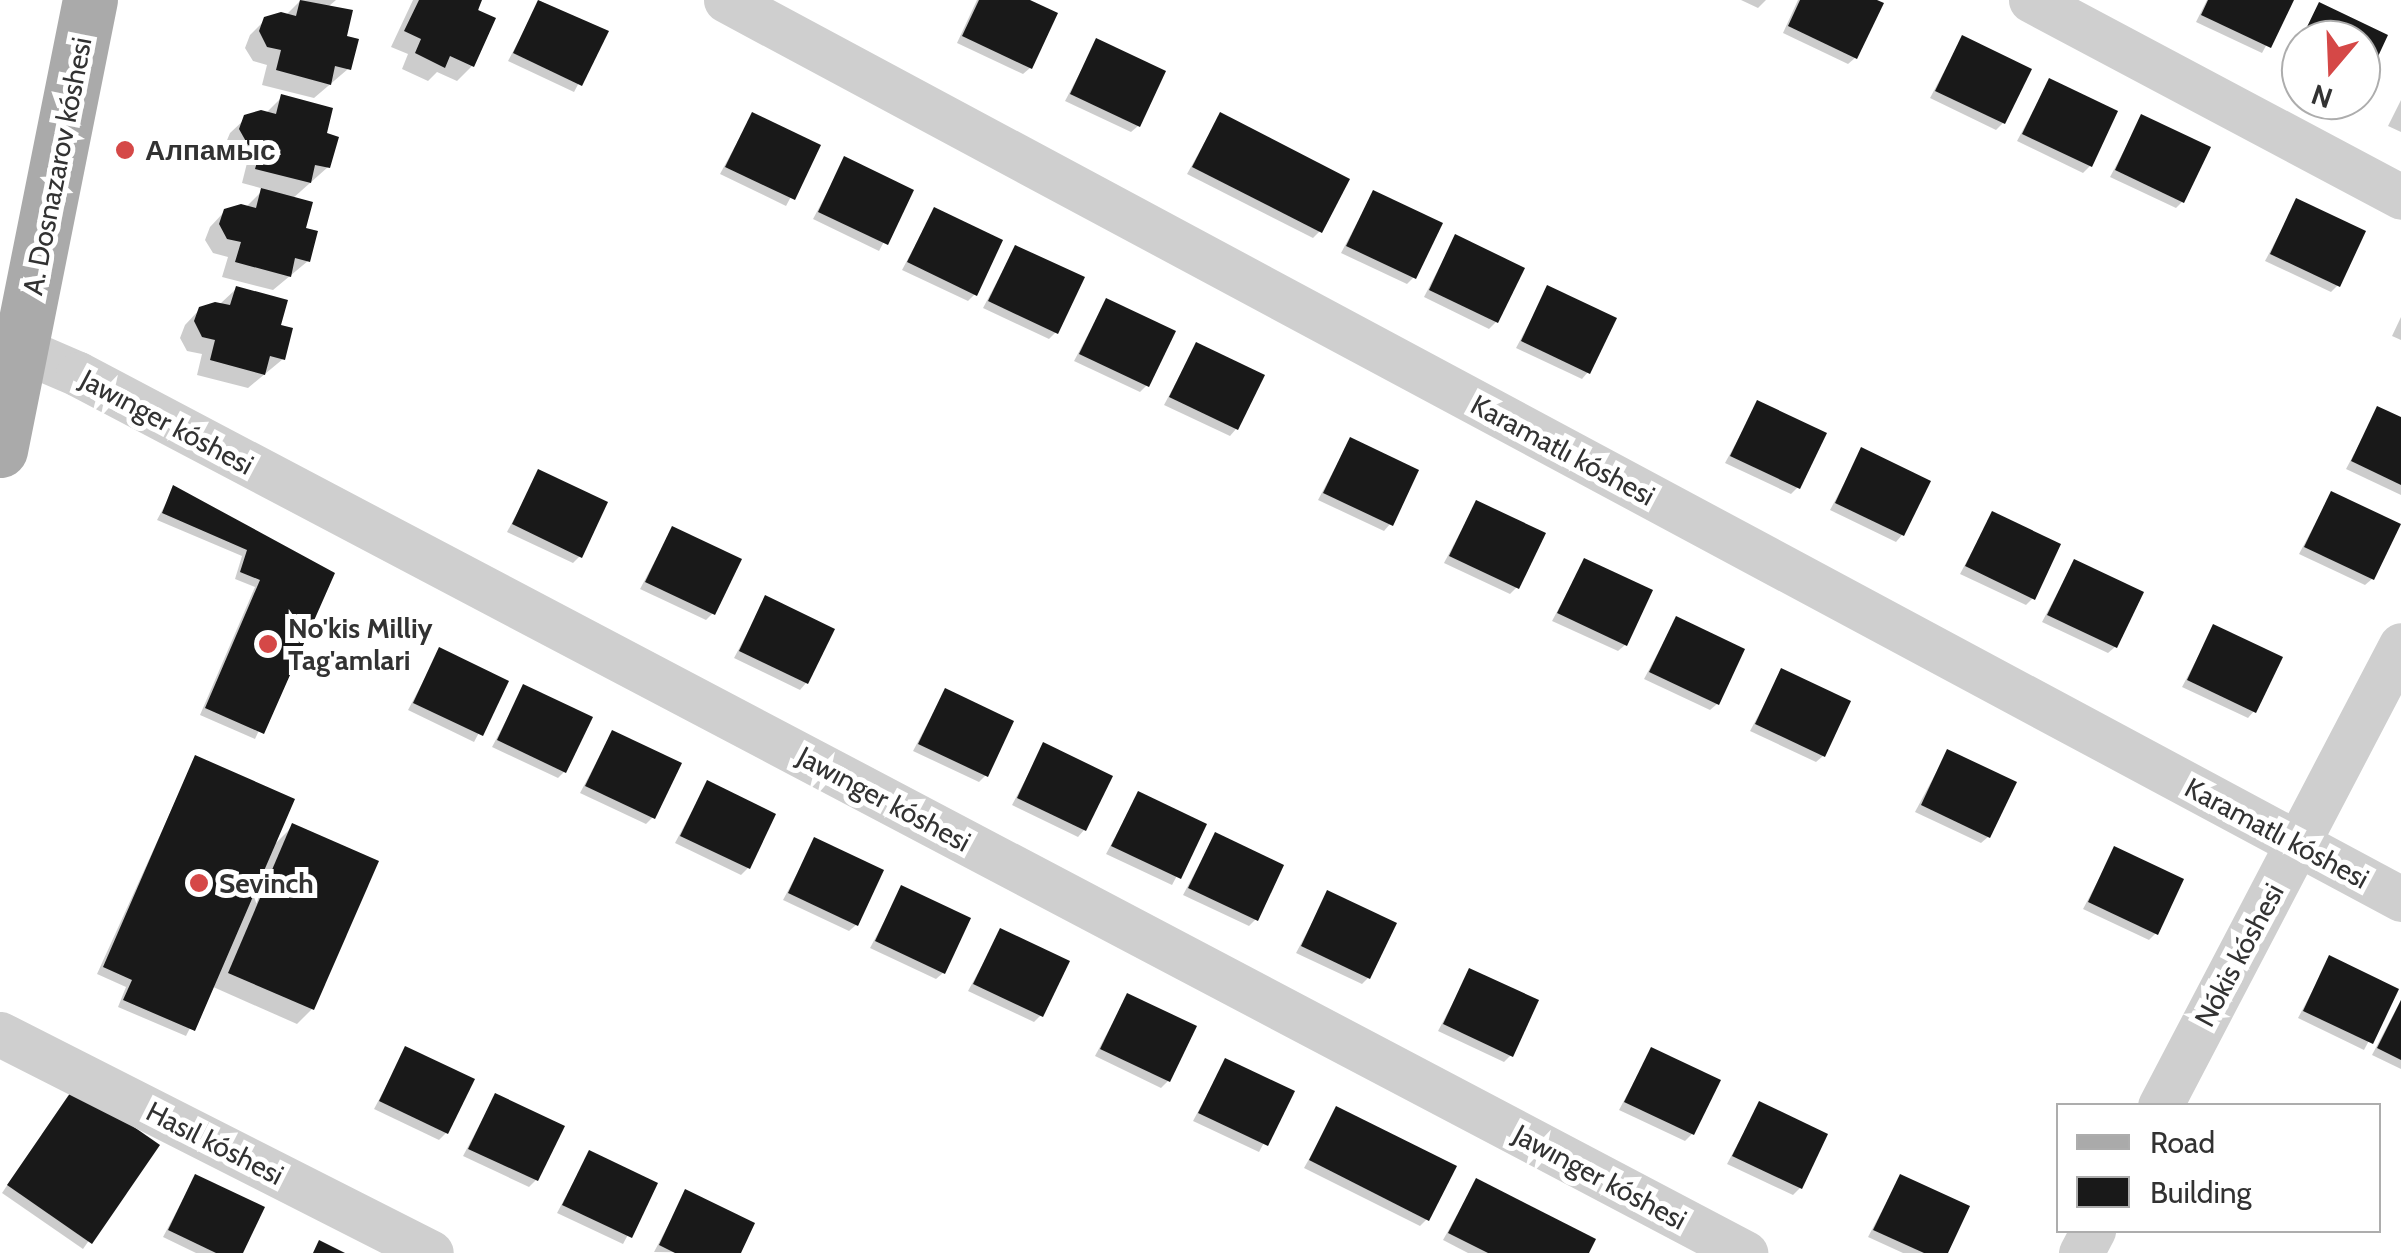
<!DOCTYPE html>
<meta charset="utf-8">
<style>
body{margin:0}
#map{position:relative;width:2401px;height:1253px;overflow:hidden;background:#fff;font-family:Cabin,sans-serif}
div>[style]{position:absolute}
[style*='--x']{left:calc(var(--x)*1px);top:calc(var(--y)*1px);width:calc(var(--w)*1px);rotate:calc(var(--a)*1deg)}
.shadow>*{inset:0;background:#0003}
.building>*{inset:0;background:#191919}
.minor>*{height:45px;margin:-22.5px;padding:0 22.5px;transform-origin:22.5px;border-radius:22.5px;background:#cfcfcf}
.major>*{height:55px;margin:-27.5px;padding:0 27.5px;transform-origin:27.5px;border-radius:27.5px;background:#aaa}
.dots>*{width:28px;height:28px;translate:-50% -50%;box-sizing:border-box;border:5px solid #fff;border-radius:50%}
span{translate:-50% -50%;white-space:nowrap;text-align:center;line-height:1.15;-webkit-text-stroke:10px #fff;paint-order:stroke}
.poi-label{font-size:28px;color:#323232;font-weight:700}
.left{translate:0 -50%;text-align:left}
.street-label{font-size:28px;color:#323232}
.legend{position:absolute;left:2056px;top:1103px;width:325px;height:130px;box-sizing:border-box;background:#fff;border:2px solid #adadad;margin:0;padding:12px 18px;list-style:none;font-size:30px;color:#323232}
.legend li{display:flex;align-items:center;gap:20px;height:50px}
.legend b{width:50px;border:2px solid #adadad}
.north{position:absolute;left:2281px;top:20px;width:100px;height:100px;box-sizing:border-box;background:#fff;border:2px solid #adadad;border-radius:50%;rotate:199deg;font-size:28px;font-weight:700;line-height:40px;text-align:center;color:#323232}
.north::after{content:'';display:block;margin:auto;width:35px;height:45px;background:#d54847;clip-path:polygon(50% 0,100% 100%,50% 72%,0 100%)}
</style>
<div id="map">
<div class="shadow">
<div style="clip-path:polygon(301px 0,336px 0,329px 6px,344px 38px,348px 69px,314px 98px,262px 85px,267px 65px,253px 61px,245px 48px,250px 35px,266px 19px,285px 16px)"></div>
<div style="clip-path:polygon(413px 0,480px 0,472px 66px,457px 81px,437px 72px,428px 81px,402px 69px,408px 54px,391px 47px)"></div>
<div style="clip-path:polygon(977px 0,1025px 0,1030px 68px,1023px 74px,957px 43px)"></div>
<div style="clip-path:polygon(1741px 0,1766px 0,1758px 8px)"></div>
<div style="clip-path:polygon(1798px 0,1871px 0,1855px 58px,1848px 64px,1783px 33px)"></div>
<div style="clip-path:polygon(2207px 0,2291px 0,2262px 53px,2196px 22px)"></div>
<div style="clip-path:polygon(540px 1px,606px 32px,574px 92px,508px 61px)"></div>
<div style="clip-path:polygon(2319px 5px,2385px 36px,2361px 87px,2361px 40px,2301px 40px,2301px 71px,2287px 65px)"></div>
<div style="clip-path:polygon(1962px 38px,2003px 123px,1996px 130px,1930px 98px)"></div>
<div style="clip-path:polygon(1097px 41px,1138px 126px,1131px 132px,1065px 101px)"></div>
<div style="clip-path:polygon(2049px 81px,2090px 166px,2083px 173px,2017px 141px)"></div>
<div style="clip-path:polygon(282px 97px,324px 135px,328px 167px,292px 199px,308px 261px,273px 290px,222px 277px,228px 257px,213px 253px,205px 240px,210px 227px,225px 211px,247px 206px,264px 189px,242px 183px,247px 163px,233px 159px,225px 145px,230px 133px,246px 118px,267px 112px)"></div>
<div style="clip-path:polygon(2401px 100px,2401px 132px,2388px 126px)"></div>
<div style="clip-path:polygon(752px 115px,818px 146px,786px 206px,720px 174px)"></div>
<div style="clip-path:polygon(1220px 115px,1320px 231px,1313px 238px,1187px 174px)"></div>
<div style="clip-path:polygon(2142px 117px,2182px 202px,2176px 208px,2110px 177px)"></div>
<div style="clip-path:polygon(845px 159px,911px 191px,879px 251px,813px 219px)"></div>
<div style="clip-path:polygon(1373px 193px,1414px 277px,1407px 284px,1341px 253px)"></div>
<div style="clip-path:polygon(2297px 201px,2338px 285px,2331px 292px,2265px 261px)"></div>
<div style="clip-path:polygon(934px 210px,975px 294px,968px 301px,902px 270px)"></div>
<div style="clip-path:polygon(1455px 237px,1496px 322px,1489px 329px,1424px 297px)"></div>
<div style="clip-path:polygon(1015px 248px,1056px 332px,1049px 339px,983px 308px)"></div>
<div style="clip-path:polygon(1548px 288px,1588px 372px,1582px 379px,1516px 348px)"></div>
<div style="clip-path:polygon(236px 289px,278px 327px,283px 359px,248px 388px,197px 375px,202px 354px,187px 351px,180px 338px,185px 325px,200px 309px,221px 303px)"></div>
<div style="clip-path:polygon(1106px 301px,1147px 385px,1140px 392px,1074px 361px)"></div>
<div style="clip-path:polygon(2401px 317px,2401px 340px,2392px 336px)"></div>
<div style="clip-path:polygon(1196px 345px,1236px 429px,1230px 436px,1164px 405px)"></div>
<div style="clip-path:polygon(1758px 403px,1798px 487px,1791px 494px,1725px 463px)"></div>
<div style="clip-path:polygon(2378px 409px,2401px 420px,2401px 495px,2346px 469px)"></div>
<div style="clip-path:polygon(1350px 440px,1390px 524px,1384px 531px,1318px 500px)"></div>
<div style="clip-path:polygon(1862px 450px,1902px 535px,1896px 542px,1830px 510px)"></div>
<div style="clip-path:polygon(539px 472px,580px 556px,573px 563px,507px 532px)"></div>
<div style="clip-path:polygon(174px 488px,332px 574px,255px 739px,200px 715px,255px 587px,235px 579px,242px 556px,157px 520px)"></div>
<div style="clip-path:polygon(2331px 494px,2372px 579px,2365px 585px,2299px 554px)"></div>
<div style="clip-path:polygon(1476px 503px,1517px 587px,1510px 594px,1444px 563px)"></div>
<div style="clip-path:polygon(1992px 514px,2033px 598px,2026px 605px,1960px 574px)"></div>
<div style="clip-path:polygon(672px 529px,713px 613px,706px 620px,640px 589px)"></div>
<div style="clip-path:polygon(1584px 561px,1625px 645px,1618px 651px,1552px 621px)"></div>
<div style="clip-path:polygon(2074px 562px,2115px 647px,2108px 653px,2042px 622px)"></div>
<div style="clip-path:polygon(766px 598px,806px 683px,800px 690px,734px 658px)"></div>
<div style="clip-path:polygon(1676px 619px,1717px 704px,1710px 710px,1644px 679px)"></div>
<div style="clip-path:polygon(2214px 627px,2254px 711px,2248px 718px,2182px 687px)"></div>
<div style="clip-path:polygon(440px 650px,506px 682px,474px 742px,408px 710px)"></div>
<div style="clip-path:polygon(1782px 671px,1823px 756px,1816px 762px,1750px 731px)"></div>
<div style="clip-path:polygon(524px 687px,564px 772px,558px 778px,492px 747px)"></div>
<div style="clip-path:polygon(945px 691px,986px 775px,979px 782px,913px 751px)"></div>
<div style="clip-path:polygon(612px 733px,653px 817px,646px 824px,580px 793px)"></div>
<div style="clip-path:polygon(1044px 745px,1084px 830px,1078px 837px,1012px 805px)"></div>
<div style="clip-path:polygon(1947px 752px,1988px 837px,1981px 843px,1915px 812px)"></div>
<div style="clip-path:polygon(195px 758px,272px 847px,293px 826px,312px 1009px,297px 1024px,211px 986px,186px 1036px,118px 1007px,126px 987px,97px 974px)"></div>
<div style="clip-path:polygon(707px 783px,748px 868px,741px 875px,675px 843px)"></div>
<div style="clip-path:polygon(1138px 794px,1204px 825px,1172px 885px,1106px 854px)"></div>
<div style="clip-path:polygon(1215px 835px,1256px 919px,1249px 926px,1183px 895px)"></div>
<div style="clip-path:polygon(815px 840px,856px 925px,849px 931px,783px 900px)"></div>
<div style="clip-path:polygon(2115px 849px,2156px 933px,2149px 940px,2083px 909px)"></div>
<div style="clip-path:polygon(902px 888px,943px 973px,936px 979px,870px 948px)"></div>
<div style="clip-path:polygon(1328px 893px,1368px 978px,1362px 984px,1296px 953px)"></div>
<div style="clip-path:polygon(1001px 931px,1041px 1015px,1034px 1022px,968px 991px)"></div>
<div style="clip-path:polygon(2330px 958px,2396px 990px,2364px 1050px,2298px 1018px)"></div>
<div style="clip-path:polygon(1470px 971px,1511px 1055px,1504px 1062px,1438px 1031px)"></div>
<div style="clip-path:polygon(1127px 996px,1168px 1081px,1161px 1088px,1095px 1056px)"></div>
<div style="clip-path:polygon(2401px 1000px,2401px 1069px,2372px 1055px)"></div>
<div style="clip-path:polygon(406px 1049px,446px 1133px,439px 1140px,374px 1109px)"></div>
<div style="clip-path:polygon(1651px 1050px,1692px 1134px,1685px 1141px,1619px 1110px)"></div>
<div style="clip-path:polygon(1225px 1061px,1291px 1092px,1259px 1152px,1193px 1121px)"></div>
<div style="clip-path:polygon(68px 1096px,156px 1145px,83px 1249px,2px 1193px)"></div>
<div style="clip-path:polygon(495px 1096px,536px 1180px,529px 1187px,463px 1156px)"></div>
<div style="clip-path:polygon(1759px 1104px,1800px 1188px,1793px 1195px,1727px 1164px)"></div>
<div style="clip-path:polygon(1337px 1109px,1427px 1219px,1420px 1226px,1304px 1168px)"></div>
<div style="clip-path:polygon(589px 1153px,655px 1184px,623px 1244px,557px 1213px)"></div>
<div style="clip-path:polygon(195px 1177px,240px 1253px,196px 1253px,163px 1237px)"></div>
<div style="clip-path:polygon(1900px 1177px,1945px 1253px,1903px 1253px,1868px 1237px)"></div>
<div style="clip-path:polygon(1476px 1181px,1586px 1253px,1468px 1253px,1443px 1240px)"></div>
<div style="clip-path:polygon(686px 1192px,738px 1253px,654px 1252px)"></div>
</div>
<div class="building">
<div style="clip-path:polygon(300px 0,353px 10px,347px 36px,359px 39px,351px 70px,335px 66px,331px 85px,276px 70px,281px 50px,267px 47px,259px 31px,264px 17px,281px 12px,296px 16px)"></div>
<div style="clip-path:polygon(419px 0,482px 0,478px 10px,496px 18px,474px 67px,450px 56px,445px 68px,415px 53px,421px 39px,404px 31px)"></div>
<div style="clip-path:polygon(538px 0,609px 31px,582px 86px,513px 53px)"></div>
<div style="clip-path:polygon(979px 0,1030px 0,1058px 13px,1032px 69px,962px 36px)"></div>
<div style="clip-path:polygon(1800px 0,1877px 0,1884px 3px,1857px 59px,1788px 26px)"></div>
<div style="clip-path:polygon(2208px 0,2294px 0,2271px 48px,2201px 15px)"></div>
<div style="clip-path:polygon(2319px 2px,2388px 35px,2361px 93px,2361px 40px,2301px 40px,2301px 62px,2292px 58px)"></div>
<div style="clip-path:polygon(1962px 35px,2032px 69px,2005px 124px,1935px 91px)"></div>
<div style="clip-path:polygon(1096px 38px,1166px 71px,1140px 127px,1070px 94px)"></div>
<div style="clip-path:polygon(2049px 78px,2118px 111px,2092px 167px,2022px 134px)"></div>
<div style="clip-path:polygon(281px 94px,333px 108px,327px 133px,339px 137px,330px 168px,315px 165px,311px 183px,255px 169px,261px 148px,248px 145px,239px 129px,244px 115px,261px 110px,276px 114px)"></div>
<div style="clip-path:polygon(752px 112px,821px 145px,795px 200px,725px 167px)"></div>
<div style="clip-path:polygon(1220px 112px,1350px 179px,1322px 233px,1192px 167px)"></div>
<div style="clip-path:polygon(2141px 114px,2211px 147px,2184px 203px,2115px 170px)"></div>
<div style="clip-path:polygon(844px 156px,914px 190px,888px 245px,818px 212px)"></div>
<div style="clip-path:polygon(261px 188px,313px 202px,306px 228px,318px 231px,310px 262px,295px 258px,291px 277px,235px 262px,241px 242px,227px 239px,219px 224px,224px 209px,241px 204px,256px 208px)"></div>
<div style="clip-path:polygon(1373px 190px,1443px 223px,1416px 279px,1346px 246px)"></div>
<div style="clip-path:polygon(2296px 198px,2366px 231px,2340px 287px,2270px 254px)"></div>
<div style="clip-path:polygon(934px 207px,1003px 240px,977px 296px,907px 262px)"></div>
<div style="clip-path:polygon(1455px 234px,1525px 268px,1498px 323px,1429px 290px)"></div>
<div style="clip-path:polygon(1015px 245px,1085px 277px,1058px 334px,988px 301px)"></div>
<div style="clip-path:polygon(1547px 285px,1617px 318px,1590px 374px,1521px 341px)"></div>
<div style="clip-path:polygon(236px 286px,288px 300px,281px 325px,293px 328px,285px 360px,270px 356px,265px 375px,210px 360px,215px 340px,202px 337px,194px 321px,199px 307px,215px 302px,230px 305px)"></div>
<div style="clip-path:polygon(1106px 298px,1176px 331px,1149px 387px,1079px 354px)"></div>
<div style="clip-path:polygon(1196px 342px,1265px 375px,1238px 430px,1169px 397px)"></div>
<div style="clip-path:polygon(1757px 400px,1827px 433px,1800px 489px,1730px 456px)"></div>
<div style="clip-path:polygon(2377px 406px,2401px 417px,2401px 485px,2351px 461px)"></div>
<div style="clip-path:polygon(1350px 437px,1419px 470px,1393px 526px,1323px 493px)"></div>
<div style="clip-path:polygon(1861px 447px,1931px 481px,1904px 536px,1835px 503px)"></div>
<div style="clip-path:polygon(538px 469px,608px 502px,582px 558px,512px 524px)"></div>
<div style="clip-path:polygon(173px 485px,335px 573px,264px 734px,205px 708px,260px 580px,240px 572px,247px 550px,162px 513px)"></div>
<div style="clip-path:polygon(2331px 491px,2401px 524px,2374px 580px,2304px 547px)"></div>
<div style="clip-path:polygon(1476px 500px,1546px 533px,1519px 589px,1449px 556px)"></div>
<div style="clip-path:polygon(1992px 511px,2061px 544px,2035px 600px,1965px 566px)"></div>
<div style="clip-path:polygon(672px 526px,742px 559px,715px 615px,645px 582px)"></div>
<div style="clip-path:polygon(1584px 558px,1653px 590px,1627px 646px,1557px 613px)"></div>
<div style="clip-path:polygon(2074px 559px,2144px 592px,2117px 648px,2047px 615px)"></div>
<div style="clip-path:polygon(765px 595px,835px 629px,808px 684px,739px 651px)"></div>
<div style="clip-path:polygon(1676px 616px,1745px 649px,1719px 705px,1649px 672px)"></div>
<div style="clip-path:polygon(2213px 624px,2283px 657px,2256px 713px,2187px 680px)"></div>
<div style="clip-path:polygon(439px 647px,509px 681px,483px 736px,413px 703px)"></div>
<div style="clip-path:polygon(1781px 668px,1851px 701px,1825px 757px,1755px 724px)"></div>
<div style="clip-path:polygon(523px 684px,593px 717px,566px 773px,497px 740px)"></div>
<div style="clip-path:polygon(945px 688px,1014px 721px,988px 777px,918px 744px)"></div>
<div style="clip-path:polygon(612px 730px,682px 763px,655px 819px,585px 786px)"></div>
<div style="clip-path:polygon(1043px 742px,1113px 776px,1086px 831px,1017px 798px)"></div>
<div style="clip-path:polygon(1947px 749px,2017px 782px,1990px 838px,1921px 805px)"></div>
<div style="clip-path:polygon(195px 755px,295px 799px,195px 1031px,123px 1000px,132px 980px,103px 967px)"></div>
<div style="clip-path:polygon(707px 780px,776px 814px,750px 869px,680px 836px)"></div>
<div style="clip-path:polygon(1138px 791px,1207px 824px,1181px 879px,1111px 846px)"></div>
<div style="clip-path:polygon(292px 823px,379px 861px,314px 1010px,228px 973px)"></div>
<div style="clip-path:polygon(1215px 832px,1284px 865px,1258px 921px,1188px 888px)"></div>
<div style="clip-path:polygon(814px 837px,884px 870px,858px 926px,788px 893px)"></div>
<div style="clip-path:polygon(2114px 846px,2184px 879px,2158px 935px,2088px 902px)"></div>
<div style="clip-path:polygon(901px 885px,971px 918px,945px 974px,875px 941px)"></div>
<div style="clip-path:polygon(1327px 890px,1397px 923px,1370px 979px,1301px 946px)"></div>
<div style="clip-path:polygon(1000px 928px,1070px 961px,1043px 1017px,973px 984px)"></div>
<div style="clip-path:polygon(2329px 955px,2399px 989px,2373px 1044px,2303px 1011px)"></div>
<div style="clip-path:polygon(1469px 968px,1539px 1000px,1513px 1057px,1443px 1024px)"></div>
<div style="clip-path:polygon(1127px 993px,1197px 1026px,1170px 1082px,1100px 1049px)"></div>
<div style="clip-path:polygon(2401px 1000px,2401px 1060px,2377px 1048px)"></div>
<div style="clip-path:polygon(405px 1046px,475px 1079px,448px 1134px,379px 1101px)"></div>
<div style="clip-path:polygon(1651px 1047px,1721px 1080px,1694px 1135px,1624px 1102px)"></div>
<div style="clip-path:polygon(1225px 1058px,1295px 1091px,1268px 1146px,1198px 1113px)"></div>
<div style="clip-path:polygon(75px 1086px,160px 1145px,92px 1244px,7px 1185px)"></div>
<div style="clip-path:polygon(495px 1093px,565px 1126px,538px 1181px,468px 1149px)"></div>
<div style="clip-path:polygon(1759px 1101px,1828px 1134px,1802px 1189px,1732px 1156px)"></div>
<div style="clip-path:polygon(1336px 1106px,1457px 1166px,1429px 1221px,1309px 1160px)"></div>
<div style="clip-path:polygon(589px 1150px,658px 1183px,632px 1238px,562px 1205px)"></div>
<div style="clip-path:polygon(195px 1174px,265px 1207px,243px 1253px,216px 1253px,168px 1230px)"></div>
<div style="clip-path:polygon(1900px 1174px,1970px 1206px,1948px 1253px,1924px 1253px,1873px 1230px)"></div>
<div style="clip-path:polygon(1476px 1178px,1596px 1239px,1589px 1253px,1488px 1253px,1448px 1233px)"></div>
<div style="clip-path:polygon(685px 1189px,755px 1223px,741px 1253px,675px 1253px,659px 1245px)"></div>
<div style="clip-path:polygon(319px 1240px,345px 1253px,313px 1253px)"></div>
</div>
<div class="minor">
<div style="--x:726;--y:0;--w:1901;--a:28.22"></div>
<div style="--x:2031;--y:0;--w:419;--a:28"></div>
<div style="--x:20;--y:349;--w:63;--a:23.3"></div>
<div style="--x:78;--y:374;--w:1885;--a:27.8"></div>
<div style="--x:0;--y:1034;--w:483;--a:26.9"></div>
<div style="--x:2160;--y:1106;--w:520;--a:-62.4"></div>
<div style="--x:2081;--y:1253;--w:26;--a:-62"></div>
</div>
<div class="major">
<div style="--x:0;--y:450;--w:459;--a:-78.7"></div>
</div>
<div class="dots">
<div style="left:125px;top:150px;background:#d54847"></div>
<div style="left:268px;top:644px;background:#d54847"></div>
<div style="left:199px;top:883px;background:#d54847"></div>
</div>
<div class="poi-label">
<span class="left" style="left:145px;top:150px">Алпамыс</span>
<span class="left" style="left:288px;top:644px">No'kis Milliy<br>Tag'amlari</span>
<span class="left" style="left:219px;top:883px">Sevinch</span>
</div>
<div class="street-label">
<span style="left:57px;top:166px;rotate:-79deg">A. Dosnazarov kóshesi</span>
<span style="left:167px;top:422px;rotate:28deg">Jawınger kóshesi</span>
<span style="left:1563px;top:450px;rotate:28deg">Karamatlı kóshesi</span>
<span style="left:884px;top:799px;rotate:28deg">Jawınger kóshesi</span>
<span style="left:2277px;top:833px;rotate:28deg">Karamatlı kóshesi</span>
<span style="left:2239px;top:955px;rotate:-62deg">Nókis kóshesi</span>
<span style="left:215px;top:1143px;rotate:27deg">Hasıl kóshesi</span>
<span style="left:1600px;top:1177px;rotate:28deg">Jawınger kóshesi</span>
</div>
<ul class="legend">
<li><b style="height:12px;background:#aaa"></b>Road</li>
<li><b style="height:28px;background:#191919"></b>Building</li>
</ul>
<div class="north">N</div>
</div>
